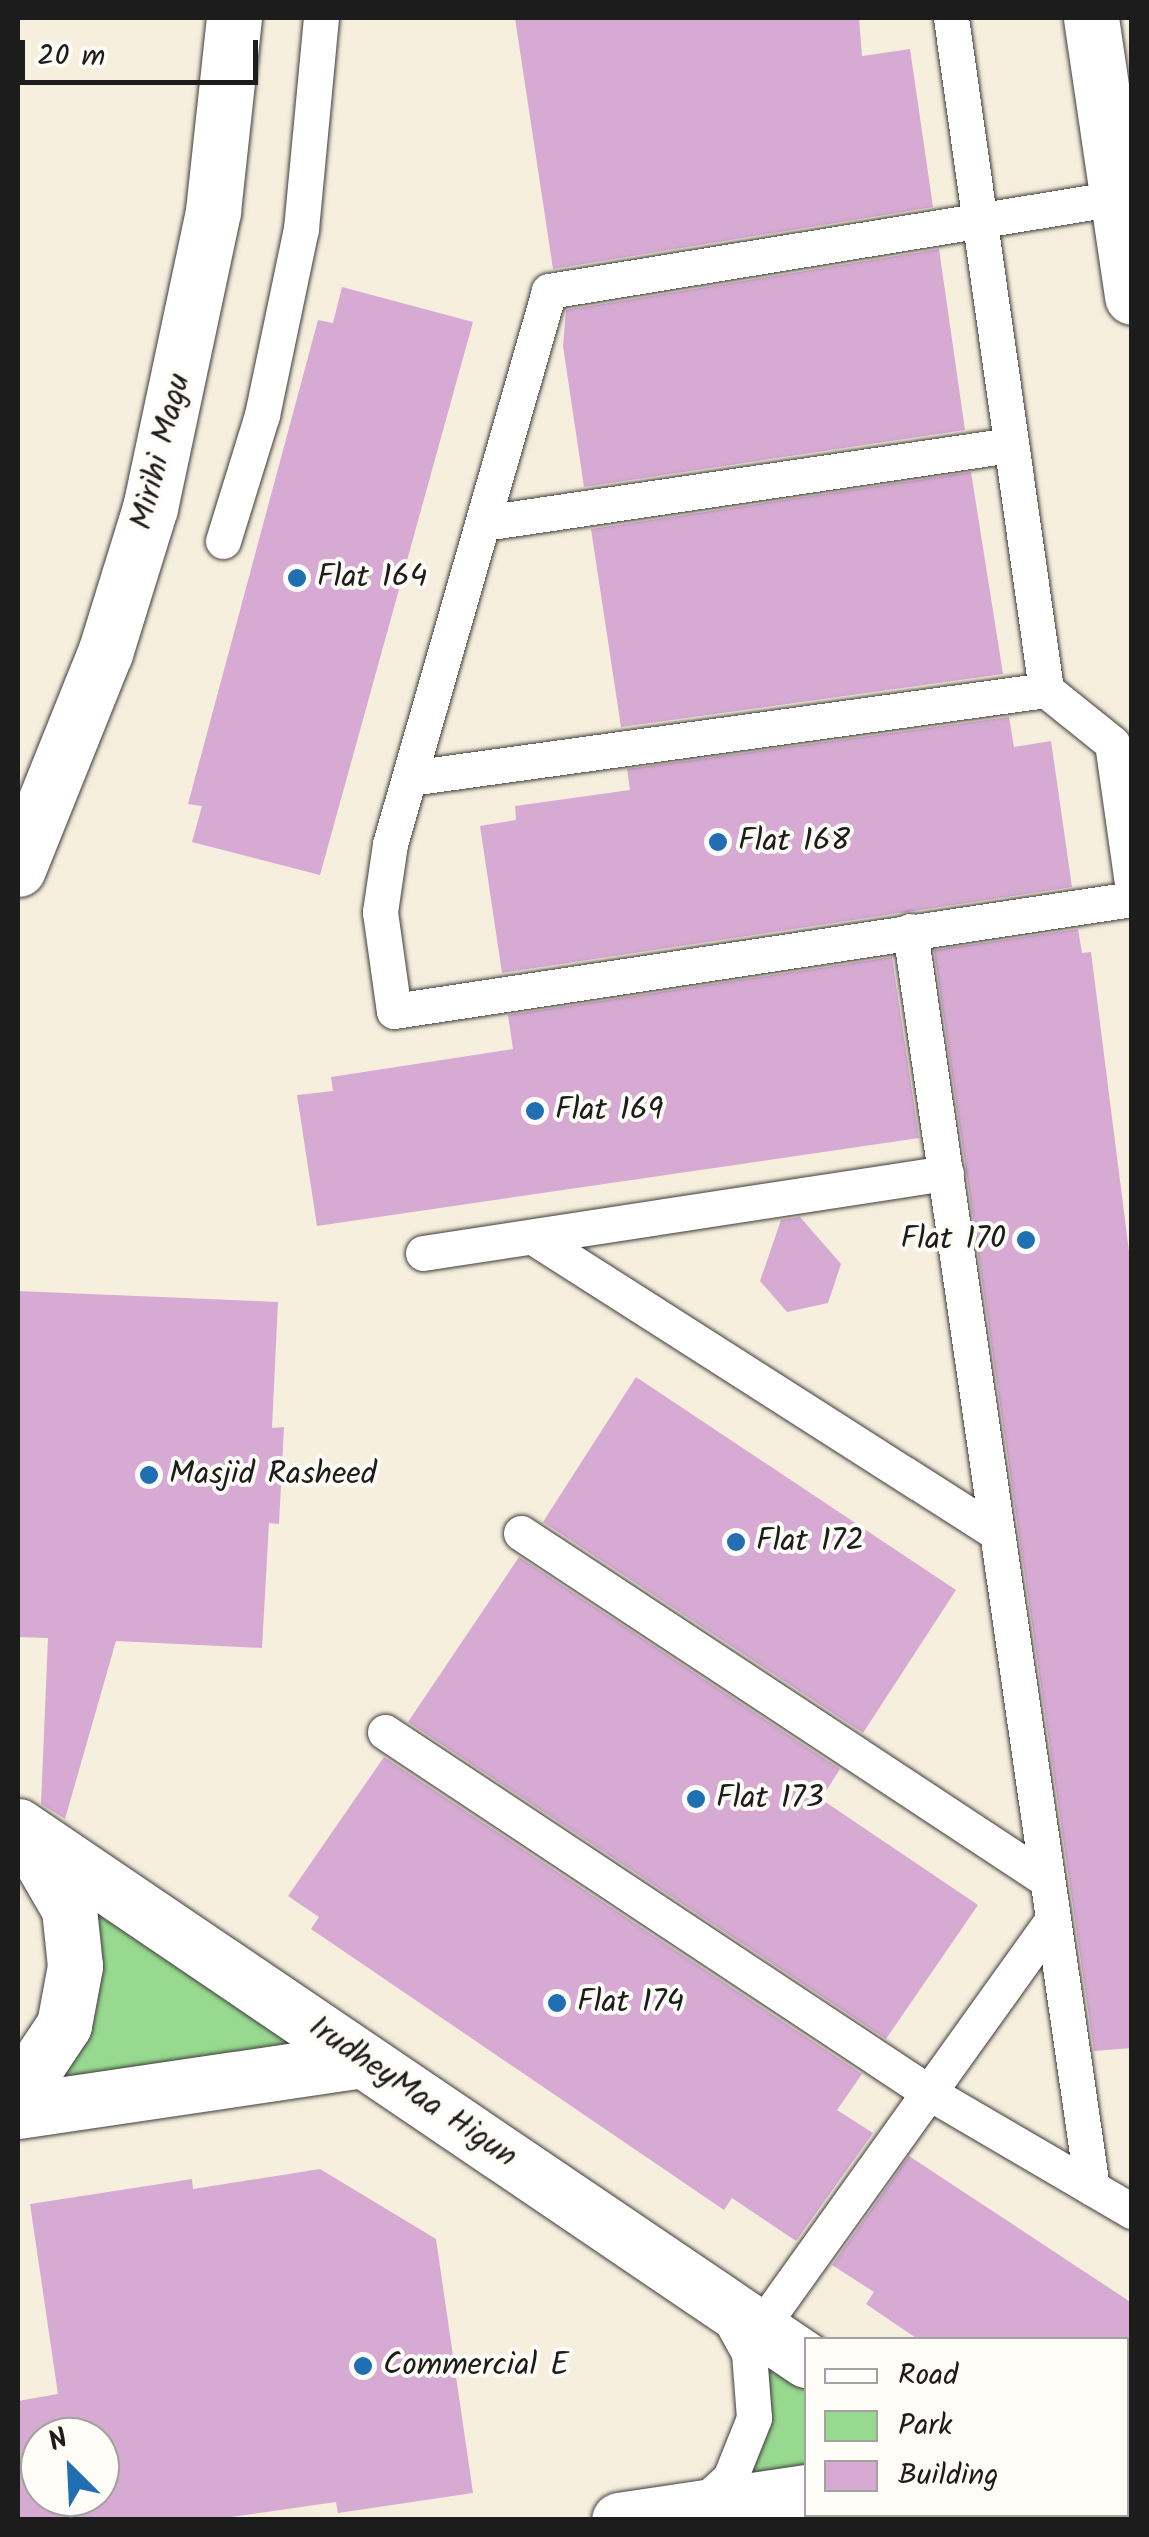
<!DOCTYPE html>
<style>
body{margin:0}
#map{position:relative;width:1149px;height:2537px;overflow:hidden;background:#f7efde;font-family:Kalam,sans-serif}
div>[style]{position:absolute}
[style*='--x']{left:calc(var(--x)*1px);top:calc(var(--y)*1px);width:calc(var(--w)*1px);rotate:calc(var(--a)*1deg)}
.green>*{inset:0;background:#98d990}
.building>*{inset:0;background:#d7aad4}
.roads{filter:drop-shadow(0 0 2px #3d3c39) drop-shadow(0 0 2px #3d3c39)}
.lane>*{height:35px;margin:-17.5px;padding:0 17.5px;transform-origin:17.5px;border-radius:17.5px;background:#fff}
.street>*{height:55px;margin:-27.5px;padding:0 27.5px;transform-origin:27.5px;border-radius:27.5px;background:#fff}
.dots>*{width:28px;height:28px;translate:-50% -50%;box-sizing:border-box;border:5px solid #fdfcf7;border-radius:50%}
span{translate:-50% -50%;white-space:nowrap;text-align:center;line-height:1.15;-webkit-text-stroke:8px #fdfcf7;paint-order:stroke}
.street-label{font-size:32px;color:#1c1c1c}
.poi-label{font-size:32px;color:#1c1c1c}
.left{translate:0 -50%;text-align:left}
.right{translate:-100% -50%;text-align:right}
.frame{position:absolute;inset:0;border:20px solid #1c1c1c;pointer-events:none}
.legend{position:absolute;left:804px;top:2337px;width:325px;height:180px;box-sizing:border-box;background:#fdfcf7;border:2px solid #a3a29f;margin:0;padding:12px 18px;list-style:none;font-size:30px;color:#1c1c1c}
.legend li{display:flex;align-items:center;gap:20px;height:50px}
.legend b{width:50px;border:2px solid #a3a29f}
.north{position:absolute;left:20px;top:2417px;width:100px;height:100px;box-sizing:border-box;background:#fdfcf7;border:2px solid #a3a29f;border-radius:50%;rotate:336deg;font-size:28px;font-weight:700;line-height:40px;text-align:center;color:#1c1c1c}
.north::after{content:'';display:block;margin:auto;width:35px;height:45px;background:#1f6fb2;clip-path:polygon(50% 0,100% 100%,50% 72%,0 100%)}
.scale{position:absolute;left:20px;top:40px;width:238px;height:45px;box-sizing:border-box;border:5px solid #1c1c1c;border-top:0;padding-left:12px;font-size:30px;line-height:35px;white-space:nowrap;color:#1c1c1c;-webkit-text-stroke:8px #fdfcf7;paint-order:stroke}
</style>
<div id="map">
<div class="green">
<div style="clip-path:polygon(58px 1882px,362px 2060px,18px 2111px,36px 2075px)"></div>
<div style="clip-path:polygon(749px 2353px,806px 2359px,806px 2492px,730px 2478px)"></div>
</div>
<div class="building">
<div style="clip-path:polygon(515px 18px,859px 18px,862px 56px,910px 49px,933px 207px,553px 269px)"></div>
<div style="clip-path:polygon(939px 249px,965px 430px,584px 487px,563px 346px,566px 310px)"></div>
<div style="clip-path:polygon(342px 287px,473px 322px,320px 875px,192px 842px,202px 806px,188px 804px,318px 320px,333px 323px)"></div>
<div style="clip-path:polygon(971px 472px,1003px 674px,621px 727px,591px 529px)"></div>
<div style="clip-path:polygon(1009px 717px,1014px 747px,1051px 741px,1072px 887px,502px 973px,480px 826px,516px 820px,515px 806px,630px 790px,627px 769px)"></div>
<div style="clip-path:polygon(1078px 929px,1082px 953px,1091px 952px,1132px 1275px,1132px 2048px,1094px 2051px,934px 950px)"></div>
<div style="clip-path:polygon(892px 957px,919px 1138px,317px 1226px,297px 1095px,333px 1091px,331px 1077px,513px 1049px,508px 1015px)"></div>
<div style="clip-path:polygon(800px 1217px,841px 1264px,828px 1303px,787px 1312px,760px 1281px,781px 1220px)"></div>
<div style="clip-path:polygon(18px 1291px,278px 1302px,272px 1428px,284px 1427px,279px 1524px,269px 1523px,262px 1648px,116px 1641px,65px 1819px,41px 1804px,48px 1638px,18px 1637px)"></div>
<div style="clip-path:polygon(636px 1377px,956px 1590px,863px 1733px,543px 1522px)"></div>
<div style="clip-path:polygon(519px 1557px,840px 1769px,821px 1799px,978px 1905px,886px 2039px,408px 1722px)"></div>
<div style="clip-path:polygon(384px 1757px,862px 2074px,837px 2110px,873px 2133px,796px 2241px,732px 2198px,724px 2210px,311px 1929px,319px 1917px,288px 1896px)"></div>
<div style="clip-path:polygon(909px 2156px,1132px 2303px,1132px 2340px,919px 2340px,866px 2304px,874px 2292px,832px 2265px)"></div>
<div style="clip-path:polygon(evenodd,320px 2169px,436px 2239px,473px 2493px,338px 2513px,336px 2502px,210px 2520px,18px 2520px,18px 2401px,58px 2394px,30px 2204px,192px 2179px,193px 2189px,320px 2169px,40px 2437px,100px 2437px,100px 2497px,40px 2497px,40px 2437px)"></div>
</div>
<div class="roads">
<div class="lane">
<div style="--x:951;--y:18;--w:679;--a:81.95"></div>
<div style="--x:1046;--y:690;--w:85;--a:38.8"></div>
<div style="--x:1112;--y:743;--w:142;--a:81.9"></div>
<div style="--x:1117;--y:198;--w:576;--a:170.7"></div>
<div style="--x:549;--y:291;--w:575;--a:106.04"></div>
<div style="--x:390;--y:844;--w:69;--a:98.4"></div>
<div style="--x:380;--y:912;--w:100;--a:82"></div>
<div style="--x:394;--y:1011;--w:746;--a:-8.63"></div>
<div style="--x:484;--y:523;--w:532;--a:-8.43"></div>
<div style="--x:223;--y:541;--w:132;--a:-72.8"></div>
<div style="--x:262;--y:415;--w:190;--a:-78.2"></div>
<div style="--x:301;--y:229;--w:212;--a:-84.6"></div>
<div style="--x:410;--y:778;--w:642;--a:-7.88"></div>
<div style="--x:910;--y:931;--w:1270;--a:81.76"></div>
<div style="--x:533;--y:1237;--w:550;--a:32.54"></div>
<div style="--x:423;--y:1253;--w:529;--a:-8.7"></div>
<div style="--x:521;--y:1533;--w:630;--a:33.41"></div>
<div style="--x:385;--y:1732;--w:651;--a:33.54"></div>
<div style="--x:928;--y:2092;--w:236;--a:30.3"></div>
<div style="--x:760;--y:2328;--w:503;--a:-54.38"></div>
<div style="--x:698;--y:2507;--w:43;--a:-42.2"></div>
<div style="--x:730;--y:2478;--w:65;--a:-68.2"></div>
<div style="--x:754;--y:2418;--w:65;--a:-94.4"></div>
<div style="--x:749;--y:2353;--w:43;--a:-118.9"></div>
</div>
<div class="street">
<div style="--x:1091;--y:18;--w:282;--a:81.6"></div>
<div style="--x:18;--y:869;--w:233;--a:-68.1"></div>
<div style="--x:105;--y:653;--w:152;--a:-72.8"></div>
<div style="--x:150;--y:508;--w:304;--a:-78"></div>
<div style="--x:213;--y:211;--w:194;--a:-83.8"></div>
<div style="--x:18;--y:1826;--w:952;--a:34.12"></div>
<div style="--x:18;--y:2094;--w:83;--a:-56.3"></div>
<div style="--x:64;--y:2025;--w:60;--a:-79.4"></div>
<div style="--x:75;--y:1966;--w:57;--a:-96"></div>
<div style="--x:69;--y:1909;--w:80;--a:-120.1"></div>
<div style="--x:18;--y:2111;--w:348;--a:-8.4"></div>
<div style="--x:1033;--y:2514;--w:9;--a:41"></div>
<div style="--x:619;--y:2520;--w:189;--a:-8.5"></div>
</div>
</div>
<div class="dots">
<div style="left:297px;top:578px;background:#1f6fb2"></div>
<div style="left:718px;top:842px;background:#1f6fb2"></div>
<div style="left:535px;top:1111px;background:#1f6fb2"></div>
<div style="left:1026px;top:1240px;background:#1f6fb2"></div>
<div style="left:149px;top:1475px;background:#1f6fb2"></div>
<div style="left:736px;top:1542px;background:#1f6fb2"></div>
<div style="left:696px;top:1799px;background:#1f6fb2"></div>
<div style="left:557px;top:2003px;background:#1f6fb2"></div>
<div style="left:363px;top:2366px;background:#1f6fb2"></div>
</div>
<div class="street-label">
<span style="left:162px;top:452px;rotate:-76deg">Mirihi Magu</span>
<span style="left:412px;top:2093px;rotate:34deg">IrudheyMaa Higun</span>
</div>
<div class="poi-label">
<span class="left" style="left:317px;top:578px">Flat 164</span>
<span class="left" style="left:738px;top:842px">Flat 168</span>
<span class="left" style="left:555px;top:1111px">Flat 169</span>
<span class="right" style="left:1006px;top:1240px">Flat 170</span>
<span class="left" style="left:169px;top:1475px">Masjid Rasheed</span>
<span class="left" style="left:756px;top:1542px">Flat 172</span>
<span class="left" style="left:716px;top:1799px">Flat 173</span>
<span class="left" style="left:577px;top:2003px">Flat 174</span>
<span class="left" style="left:383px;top:2366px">Commercial E</span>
</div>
<div class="frame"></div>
<ul class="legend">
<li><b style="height:12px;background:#fff"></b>Road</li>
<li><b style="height:28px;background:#98d990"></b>Park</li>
<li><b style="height:28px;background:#d7aad4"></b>Building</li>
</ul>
<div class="north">N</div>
<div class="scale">20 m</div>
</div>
